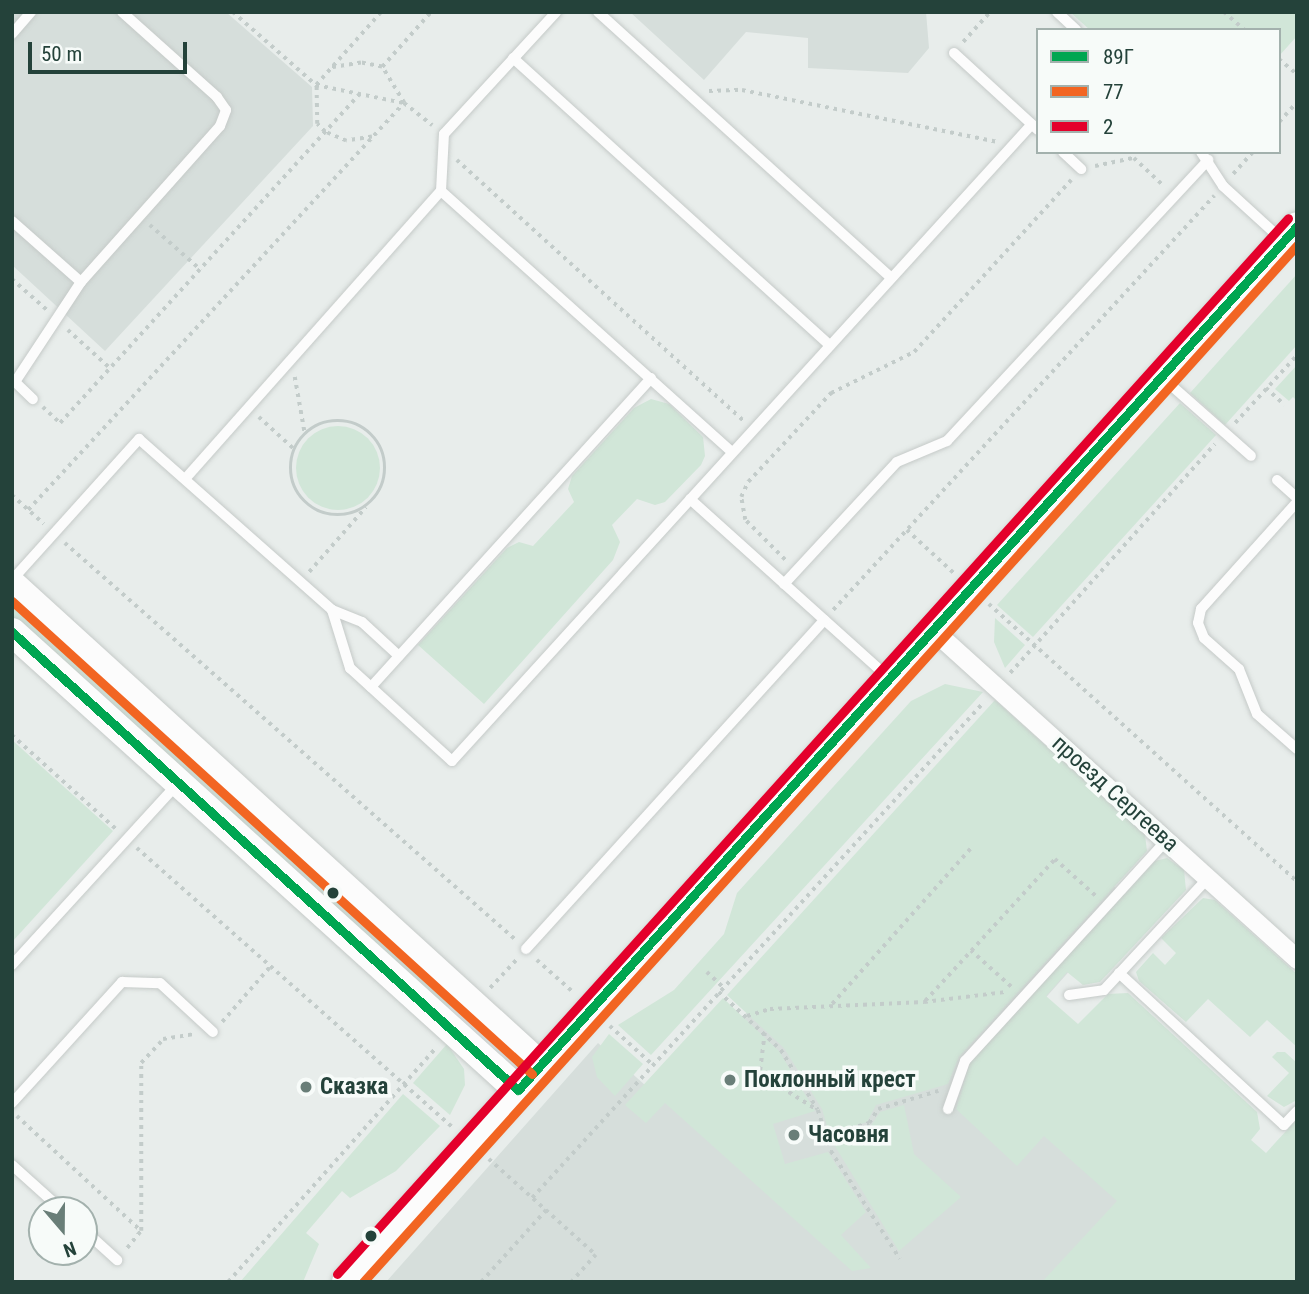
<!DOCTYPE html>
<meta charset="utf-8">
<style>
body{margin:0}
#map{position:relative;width:1309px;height:1294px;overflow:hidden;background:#e8edeb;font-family:"Roboto Condensed",sans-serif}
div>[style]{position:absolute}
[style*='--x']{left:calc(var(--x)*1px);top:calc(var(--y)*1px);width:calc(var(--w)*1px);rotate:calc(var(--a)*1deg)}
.built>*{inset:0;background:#d6dedb}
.green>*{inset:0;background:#d1e6d8}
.round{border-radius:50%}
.path>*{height:3.5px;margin-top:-1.75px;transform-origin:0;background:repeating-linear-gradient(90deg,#c3ccca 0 3.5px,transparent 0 8.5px)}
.path>.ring{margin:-1.75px;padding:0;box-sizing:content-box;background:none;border:3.5px solid #c3ccca;border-radius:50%}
.roads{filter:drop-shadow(0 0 2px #c5cac8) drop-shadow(0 0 2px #c5cac8)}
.lane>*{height:10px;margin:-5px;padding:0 5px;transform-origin:5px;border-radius:5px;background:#fcfcfc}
.street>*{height:19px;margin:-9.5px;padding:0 9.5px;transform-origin:9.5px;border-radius:9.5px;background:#fcfcfc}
.secondary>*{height:28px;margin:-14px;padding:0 14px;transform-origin:14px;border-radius:14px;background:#fcfcfc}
.bus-1>*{height:9px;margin:-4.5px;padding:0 4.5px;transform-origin:4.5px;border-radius:4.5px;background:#00a651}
.bus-2>*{height:9px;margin:-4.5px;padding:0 4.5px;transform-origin:4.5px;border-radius:4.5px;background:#f26522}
.bus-3>*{height:9px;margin:-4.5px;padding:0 4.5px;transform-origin:4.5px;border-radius:4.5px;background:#e4002b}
.dots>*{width:19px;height:19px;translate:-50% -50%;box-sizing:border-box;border:4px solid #f7fbf9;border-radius:50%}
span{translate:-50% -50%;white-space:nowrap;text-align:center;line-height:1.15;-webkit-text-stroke:7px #f7fbf9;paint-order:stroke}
.street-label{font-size:23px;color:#24423a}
.poi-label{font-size:23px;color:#24423a;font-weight:700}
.left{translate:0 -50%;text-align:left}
.frame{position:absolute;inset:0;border:14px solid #24423a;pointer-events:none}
.legend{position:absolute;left:1036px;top:28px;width:245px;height:126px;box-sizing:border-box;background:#f7fbf9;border:2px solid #a3b1ad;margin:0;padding:9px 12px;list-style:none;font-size:21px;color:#24423a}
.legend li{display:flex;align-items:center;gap:14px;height:35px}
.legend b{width:35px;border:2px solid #a3b1ad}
.north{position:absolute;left:28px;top:1196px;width:70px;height:70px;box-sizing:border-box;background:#f7fbf9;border:2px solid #a3b1ad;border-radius:50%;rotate:160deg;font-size:19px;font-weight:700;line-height:28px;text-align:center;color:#24423a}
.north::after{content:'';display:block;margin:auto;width:24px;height:32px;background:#697e78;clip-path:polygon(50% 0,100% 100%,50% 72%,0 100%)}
.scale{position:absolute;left:28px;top:42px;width:159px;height:32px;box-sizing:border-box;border:4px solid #24423a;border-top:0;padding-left:9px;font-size:21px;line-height:24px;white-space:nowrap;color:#24423a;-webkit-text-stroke:5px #f7fbf9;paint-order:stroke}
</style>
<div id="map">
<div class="built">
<div style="clip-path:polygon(12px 12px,226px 12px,312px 87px,313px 126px,105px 351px,12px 265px)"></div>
<div style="clip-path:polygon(630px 12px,926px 12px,929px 48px,908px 73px,808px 68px,808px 38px,746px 32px,704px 80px)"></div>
<div style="clip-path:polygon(976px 758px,1131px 902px,1016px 1031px,1124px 1202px,1049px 1282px,386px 1282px,598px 1043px,665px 1103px)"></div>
</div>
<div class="green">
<div style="clip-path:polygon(1070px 12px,1297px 12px,1297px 36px,1279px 56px,1279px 30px,1090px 30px)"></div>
<div style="clip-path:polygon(1297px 274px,1297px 345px,1225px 425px,1190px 393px)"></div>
<div style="clip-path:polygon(1297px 365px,1297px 401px,1293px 397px,1289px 401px,1275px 389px)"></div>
<div style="clip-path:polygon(651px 399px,669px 404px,703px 437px,705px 456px,701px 465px,665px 502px,655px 505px,637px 499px,612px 525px,620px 542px,613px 560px,484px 704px,418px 645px,507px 548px,519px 542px,533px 546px,574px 502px,568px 489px,572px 476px,634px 408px)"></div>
<div style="clip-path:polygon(1180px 403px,1216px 435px,1033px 637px,997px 605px)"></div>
<div class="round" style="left:296px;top:426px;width:84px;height:84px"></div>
<div style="clip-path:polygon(12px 599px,456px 1004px,454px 1006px,445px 1007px,12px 617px)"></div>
<div style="clip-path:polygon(995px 618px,1025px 645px,1005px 668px,994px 642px)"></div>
<div style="clip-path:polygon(945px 684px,983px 692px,651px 1055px,618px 1025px,674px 990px,724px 934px,737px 893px,911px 701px)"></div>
<div style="clip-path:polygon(995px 700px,1145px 835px,1147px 851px,959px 1057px,948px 1084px,876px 1105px,867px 1122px,829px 1133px,822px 1109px,784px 1048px,727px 995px)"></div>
<div style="clip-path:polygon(12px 740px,113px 831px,12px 942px)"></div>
<div style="clip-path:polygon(1167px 858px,1184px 870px,1186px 890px,1100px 982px,1083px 985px,1067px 972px,1046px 996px,1078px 1024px,1108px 994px,1128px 993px,1257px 1112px,1260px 1129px,1251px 1140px,1266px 1153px,1297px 1119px,1297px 1282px,1042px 1282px,1117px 1201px,1044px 1136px,1017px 1166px,956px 1109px,970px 1063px,1155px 861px)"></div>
<div style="clip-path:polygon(1203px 898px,1215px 900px,1297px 974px,1297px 1047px,1267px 1020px,1250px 1037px,1208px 999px,1186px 1022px,1139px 981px,1136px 972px,1153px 953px,1165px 965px,1176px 953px,1161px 938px)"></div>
<div style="clip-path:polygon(723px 998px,779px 1051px,815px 1111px,773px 1124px,785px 1164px,828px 1152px,866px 1212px,841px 1235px,871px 1268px,852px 1271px,665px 1103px,646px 1123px,625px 1105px)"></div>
<div style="clip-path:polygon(609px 1034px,643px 1064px,615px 1096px,597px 1077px,592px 1057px)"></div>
<div style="clip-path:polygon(447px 1044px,464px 1069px,465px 1085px,450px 1115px,413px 1083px)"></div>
<div style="clip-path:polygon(1277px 1052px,1285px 1052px,1297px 1063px,1297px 1100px,1284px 1107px,1267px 1096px,1289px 1073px,1272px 1057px)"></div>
<div style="clip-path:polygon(403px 1094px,440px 1126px,396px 1171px,350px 1198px,342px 1191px,306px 1233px,319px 1244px,303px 1282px,240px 1282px)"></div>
<div style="clip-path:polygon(904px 1105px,914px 1154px,961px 1197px,899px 1251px,830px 1138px,871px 1126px,880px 1112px)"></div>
</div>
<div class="path">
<div style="--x:233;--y:12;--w:111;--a:41.3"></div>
<div style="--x:316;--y:85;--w:90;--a:11.6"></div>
<div style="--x:404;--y:103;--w:36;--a:38"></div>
<div style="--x:1224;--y:12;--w:28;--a:41"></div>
<div style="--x:963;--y:42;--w:40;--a:-48"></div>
<div style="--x:1279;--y:59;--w:23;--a:40"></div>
<div style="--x:382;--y:67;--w:74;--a:-48.3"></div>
<div style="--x:709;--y:91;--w:33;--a:-2"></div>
<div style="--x:742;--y:90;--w:260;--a:11.5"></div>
<div style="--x:1279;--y:122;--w:27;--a:-48"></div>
<div style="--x:372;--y:137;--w:26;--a:171"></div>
<div style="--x:346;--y:141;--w:23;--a:-157"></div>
<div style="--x:325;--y:132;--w:11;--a:-135"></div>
<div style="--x:317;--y:124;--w:39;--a:-91"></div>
<div style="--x:316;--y:85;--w:98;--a:-48.3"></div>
<div style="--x:457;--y:160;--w:388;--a:42.3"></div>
<div style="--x:1095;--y:166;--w:40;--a:-12"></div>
<div style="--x:1134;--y:158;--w:42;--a:43.1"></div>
<div style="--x:1233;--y:174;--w:30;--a:-48"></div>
<div style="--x:150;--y:225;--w:68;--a:41.4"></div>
<div style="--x:12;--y:279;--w:47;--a:41.5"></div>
<div style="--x:68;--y:330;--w:57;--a:42.1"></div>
<div style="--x:295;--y:377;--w:58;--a:80"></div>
<div style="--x:1266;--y:388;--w:25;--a:42"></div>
<div style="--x:43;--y:407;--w:23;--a:43"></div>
<div style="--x:60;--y:423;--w:445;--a:-47.7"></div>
<div style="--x:259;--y:417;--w:47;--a:42.4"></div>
<div class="ring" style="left:291px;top:421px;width:90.5px;height:90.5px"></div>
<div style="--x:1235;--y:423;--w:92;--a:-47.6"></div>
<div style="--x:12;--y:495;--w:43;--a:42.2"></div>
<div style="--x:28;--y:510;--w:554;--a:-47.27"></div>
<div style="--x:404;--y:103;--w:42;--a:-121.4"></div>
<div style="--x:382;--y:67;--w:21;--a:-169"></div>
<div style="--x:361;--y:63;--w:30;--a:171"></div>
<div style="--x:907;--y:530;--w:64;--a:42.5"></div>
<div style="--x:65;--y:543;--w:601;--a:41.36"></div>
<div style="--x:785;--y:560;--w:57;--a:-135"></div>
<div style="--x:745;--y:520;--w:23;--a:-100"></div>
<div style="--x:741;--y:497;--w:17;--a:-65"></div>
<div style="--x:748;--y:482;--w:122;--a:-47"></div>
<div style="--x:831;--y:393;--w:93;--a:-26.3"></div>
<div style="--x:914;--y:352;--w:233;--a:-47.6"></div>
<div style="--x:309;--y:572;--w:86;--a:-48.8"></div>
<div style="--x:989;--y:604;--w:414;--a:42"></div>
<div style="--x:833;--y:610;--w:563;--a:-47.38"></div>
<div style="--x:1010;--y:673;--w:307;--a:-48.2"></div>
<div style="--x:12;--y:735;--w:140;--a:42.1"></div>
<div style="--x:137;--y:848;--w:423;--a:41.5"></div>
<div style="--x:537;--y:960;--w:48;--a:41.6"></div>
<div style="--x:707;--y:972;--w:22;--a:43"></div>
<div style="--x:1011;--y:987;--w:54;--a:-138"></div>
<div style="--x:971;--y:951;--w:125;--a:-47.6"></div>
<div style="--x:1055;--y:859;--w:55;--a:42.1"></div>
<div style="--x:490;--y:988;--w:38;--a:-47"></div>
<div style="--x:719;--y:992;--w:85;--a:43.1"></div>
<div style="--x:781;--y:1050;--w:70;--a:58.3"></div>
<div style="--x:818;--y:1110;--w:43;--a:72.4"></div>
<div style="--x:831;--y:1151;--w:128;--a:57.4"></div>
<div style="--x:925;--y:1001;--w:68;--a:-47.4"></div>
<div style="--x:832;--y:1004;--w:208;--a:-48.3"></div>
<div style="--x:747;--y:1016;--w:24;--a:-17"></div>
<div style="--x:770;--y:1009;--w:154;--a:-2.6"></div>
<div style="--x:924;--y:1002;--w:83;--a:-7"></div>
<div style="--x:222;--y:1022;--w:72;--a:-49"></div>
<div style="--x:610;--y:1026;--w:57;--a:42.1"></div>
<div style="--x:765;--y:1033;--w:41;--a:97"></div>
<div style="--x:760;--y:1074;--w:66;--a:32"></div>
<div style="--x:746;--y:1078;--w:15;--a:-16"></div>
<div style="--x:17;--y:1116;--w:169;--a:42.8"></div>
<div style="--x:826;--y:1136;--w:45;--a:-16.8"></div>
<div style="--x:869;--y:1123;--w:17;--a:-57"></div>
<div style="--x:878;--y:1109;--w:63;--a:-16.7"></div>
<div style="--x:489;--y:1159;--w:144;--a:41.9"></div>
<div style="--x:596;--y:1255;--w:36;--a:132"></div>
<div style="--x:532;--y:1198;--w:671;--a:-47.66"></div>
<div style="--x:127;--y:1248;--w:22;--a:-51"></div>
<div style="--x:141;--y:1231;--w:168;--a:-90"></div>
<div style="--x:141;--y:1063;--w:33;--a:-47"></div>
<div style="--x:163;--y:1039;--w:31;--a:-9"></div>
<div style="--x:228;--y:1282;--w:313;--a:-48.4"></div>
<div style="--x:481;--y:1282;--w:97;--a:-47.9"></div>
</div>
<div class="roads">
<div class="lane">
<div style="--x:598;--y:12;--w:396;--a:42.2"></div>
<div style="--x:1057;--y:12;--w:26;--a:43"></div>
<div style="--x:12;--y:34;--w:29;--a:-49"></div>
<div style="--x:954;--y:53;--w:114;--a:42.5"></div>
<div style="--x:513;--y:58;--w:428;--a:42.2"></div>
<div style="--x:1063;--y:152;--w:25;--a:43"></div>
<div style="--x:1201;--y:152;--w:40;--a:57.1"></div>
<div style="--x:1223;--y:186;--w:77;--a:42.4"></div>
<div style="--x:441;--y:191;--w:391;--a:41.9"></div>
<div style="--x:12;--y:221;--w:92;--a:41.5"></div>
<div style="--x:81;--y:282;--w:209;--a:-48.3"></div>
<div style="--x:220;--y:126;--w:17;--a:-69"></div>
<div style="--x:226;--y:110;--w:16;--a:-125"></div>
<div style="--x:217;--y:97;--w:127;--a:-138.2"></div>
<div style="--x:12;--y:379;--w:29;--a:44"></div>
<div style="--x:1164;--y:379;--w:116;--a:41.5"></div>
<div style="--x:15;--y:382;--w:120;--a:-56.6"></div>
<div style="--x:185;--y:479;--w:385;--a:-48.4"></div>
<div style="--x:441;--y:191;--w:57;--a:-87"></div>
<div style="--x:444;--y:134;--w:166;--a:-47.4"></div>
<div style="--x:1277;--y:480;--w:27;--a:42"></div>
<div style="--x:690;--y:499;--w:268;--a:42"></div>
<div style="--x:1297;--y:502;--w:144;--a:131.9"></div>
<div style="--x:1201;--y:609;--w:14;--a:102"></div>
<div style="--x:1198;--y:623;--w:16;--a:68"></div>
<div style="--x:1204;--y:638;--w:47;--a:41.5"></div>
<div style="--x:1239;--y:669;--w:48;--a:68.2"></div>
<div style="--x:1257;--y:714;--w:53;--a:41.2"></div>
<div style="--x:12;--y:580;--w:190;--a:-48"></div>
<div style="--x:139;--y:439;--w:258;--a:41.5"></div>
<div style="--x:332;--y:610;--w:32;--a:22"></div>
<div style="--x:362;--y:622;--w:50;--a:42.6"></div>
<div style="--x:784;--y:584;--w:166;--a:-47.2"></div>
<div style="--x:897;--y:462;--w:54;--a:-22.8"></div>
<div style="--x:947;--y:441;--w:384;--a:-47.1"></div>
<div style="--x:332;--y:610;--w:61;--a:72.8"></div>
<div style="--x:350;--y:668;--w:138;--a:42.4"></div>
<div style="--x:452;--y:761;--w:861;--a:-47.68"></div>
<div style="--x:371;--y:687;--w:417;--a:-47.8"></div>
<div style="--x:526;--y:949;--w:444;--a:-47.8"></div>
<div style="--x:12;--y:965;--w:245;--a:-47.6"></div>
<div style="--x:1119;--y:973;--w:224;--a:42.7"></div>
<div style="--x:1284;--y:1125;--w:19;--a:-47"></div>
<div style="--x:1069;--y:995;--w:35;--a:-8"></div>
<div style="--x:1104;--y:990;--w:153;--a:-47.1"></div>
<div style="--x:12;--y:1103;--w:164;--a:-47.7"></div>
<div style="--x:122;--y:982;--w:38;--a:2"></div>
<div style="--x:160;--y:983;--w:72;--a:42.8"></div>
<div style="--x:948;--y:1109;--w:51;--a:-70.5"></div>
<div style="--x:965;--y:1061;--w:299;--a:-47.6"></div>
<div style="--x:12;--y:1165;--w:67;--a:42"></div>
<div style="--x:84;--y:1230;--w:45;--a:42.3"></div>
</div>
<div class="street">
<div style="--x:933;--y:630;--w:491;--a:42.1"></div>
</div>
<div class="secondary">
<div style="--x:12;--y:584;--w:714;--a:42.33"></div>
<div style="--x:12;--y:632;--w:682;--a:42.15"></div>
<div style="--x:346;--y:1282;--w:1421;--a:-47.99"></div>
</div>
</div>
<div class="bus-1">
<div style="--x:12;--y:632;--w:682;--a:42.15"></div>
<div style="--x:518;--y:1090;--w:1163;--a:-47.96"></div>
</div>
<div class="bus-2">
<div style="--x:12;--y:601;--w:703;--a:42.29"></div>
<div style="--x:363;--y:1282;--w:1396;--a:-47.99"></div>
</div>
<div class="bus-3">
<div style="--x:337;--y:1274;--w:1421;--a:-47.99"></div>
</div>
<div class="dots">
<div style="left:333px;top:893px;background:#24423a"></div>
<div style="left:730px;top:1080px;background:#697e78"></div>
<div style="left:306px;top:1087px;background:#697e78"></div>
<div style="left:794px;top:1135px;background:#697e78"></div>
<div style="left:371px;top:1236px;background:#24423a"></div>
</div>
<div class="street-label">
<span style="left:1115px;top:794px;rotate:42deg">проезд Сергеева</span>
</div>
<div class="poi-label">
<span class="left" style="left:744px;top:1080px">Поклонный крест</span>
<span class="left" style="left:320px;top:1087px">Сказка</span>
<span class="left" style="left:808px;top:1135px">Часовня</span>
</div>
<div class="frame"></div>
<ul class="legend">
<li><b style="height:9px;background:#00a651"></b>89Г</li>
<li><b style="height:9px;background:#f26522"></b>77</li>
<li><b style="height:9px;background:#e4002b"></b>2</li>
</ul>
<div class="north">N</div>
<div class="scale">50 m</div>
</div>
